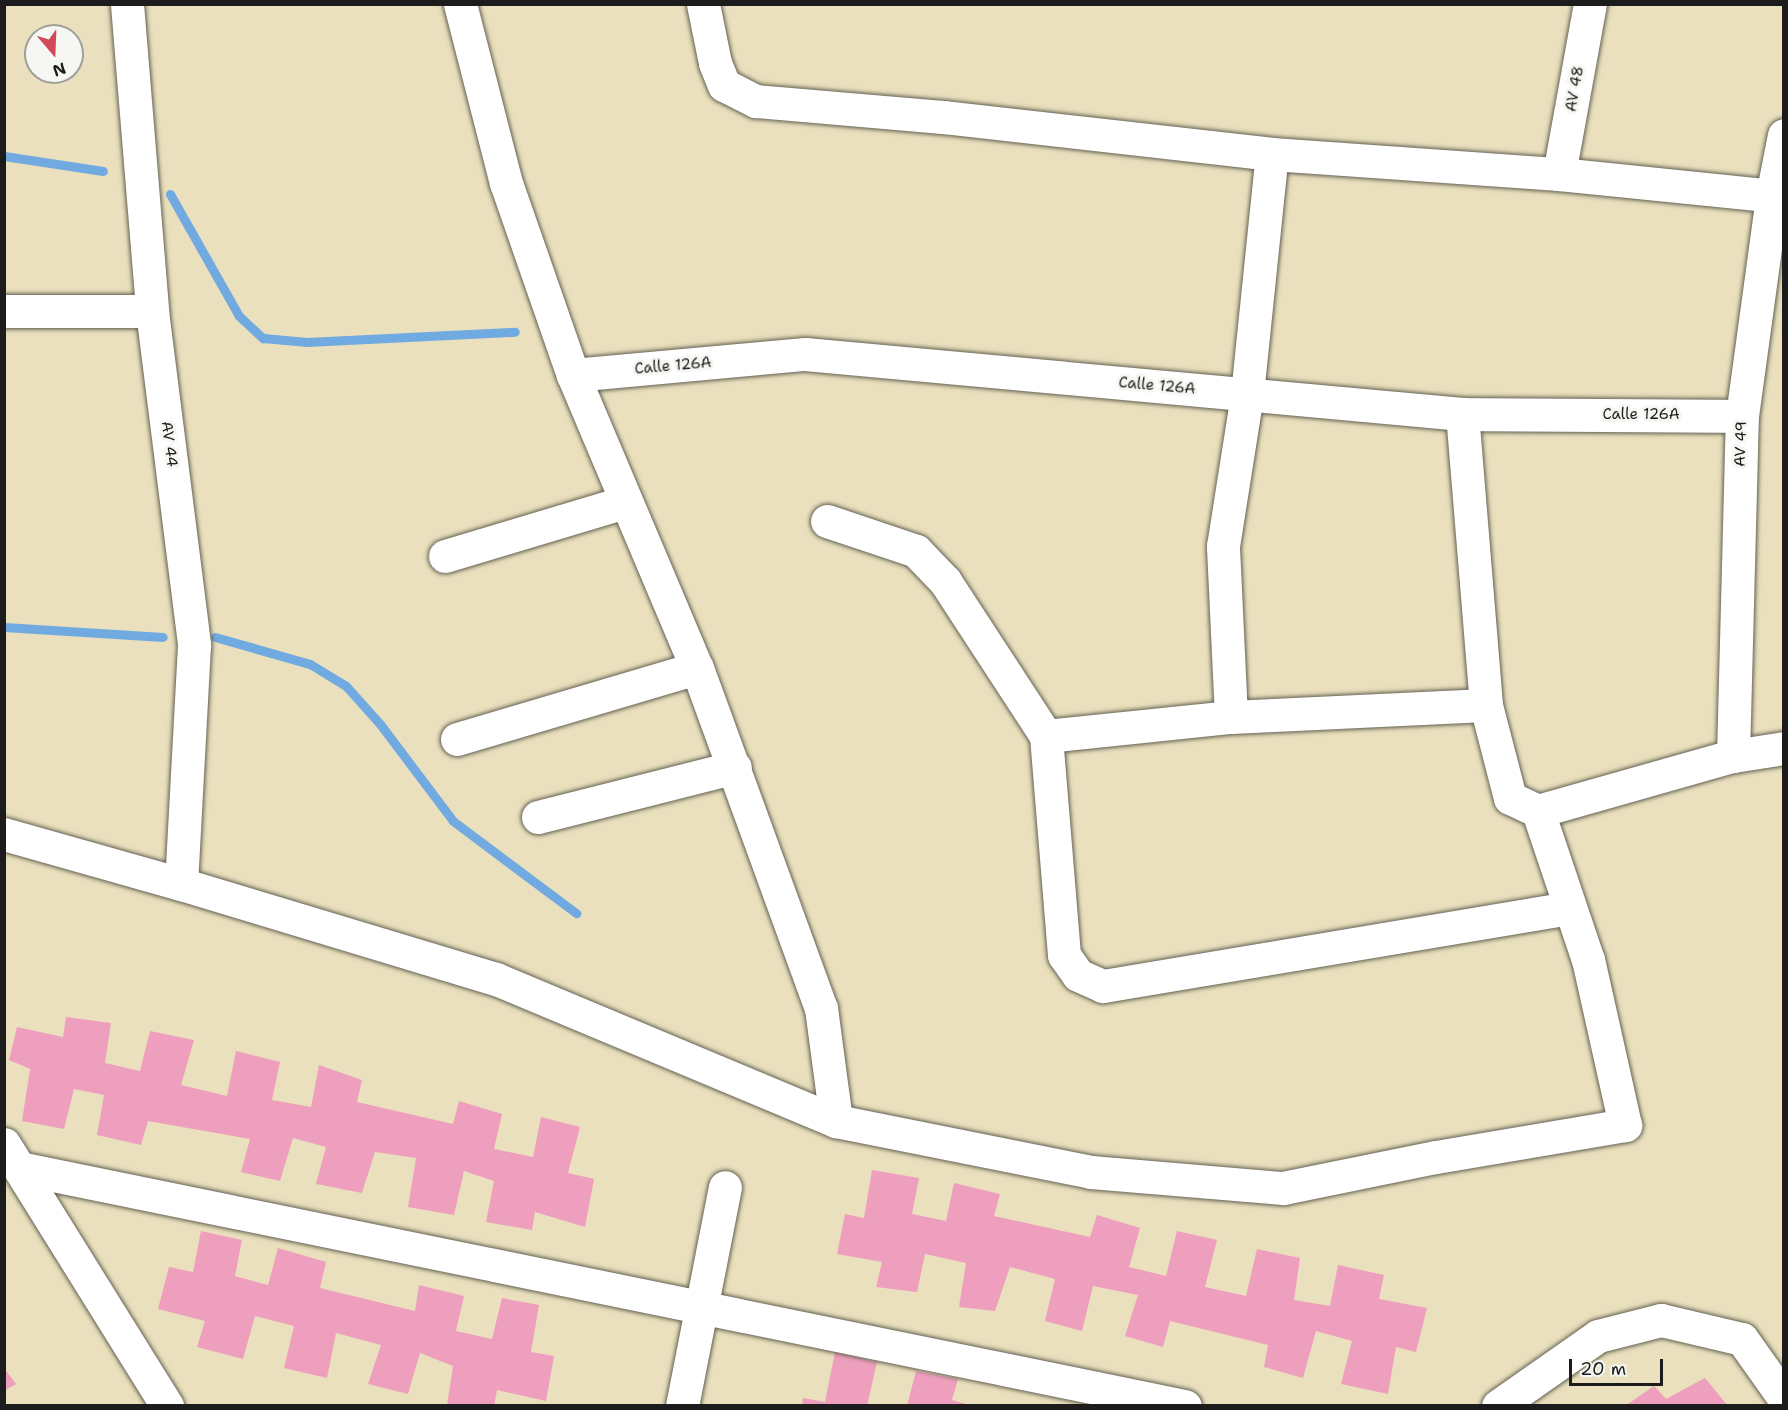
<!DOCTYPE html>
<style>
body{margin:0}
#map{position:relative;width:1788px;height:1410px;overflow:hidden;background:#eae0bd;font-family:"Shantell Sans",sans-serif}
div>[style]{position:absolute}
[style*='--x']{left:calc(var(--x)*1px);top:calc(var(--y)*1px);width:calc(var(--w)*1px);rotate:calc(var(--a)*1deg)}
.stream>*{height:9px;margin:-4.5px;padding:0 4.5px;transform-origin:4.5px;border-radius:4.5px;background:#70aae0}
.building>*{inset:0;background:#ee9fbd}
.roads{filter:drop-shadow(0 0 2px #646154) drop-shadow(0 0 2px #646154)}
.minor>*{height:33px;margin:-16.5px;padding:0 16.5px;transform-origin:16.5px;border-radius:16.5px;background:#fff}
span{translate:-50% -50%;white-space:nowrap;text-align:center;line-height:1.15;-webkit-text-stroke:6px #f6f6f2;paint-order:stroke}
.street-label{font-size:15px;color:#1c1c1c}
.frame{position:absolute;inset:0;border:6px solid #1c1c1c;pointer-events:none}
.north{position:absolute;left:24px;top:24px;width:60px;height:60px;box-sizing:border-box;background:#f6f6f2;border:2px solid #9f9f9c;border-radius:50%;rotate:161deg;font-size:16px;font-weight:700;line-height:24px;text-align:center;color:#1c1c1c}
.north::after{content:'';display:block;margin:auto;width:21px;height:27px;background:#d1495b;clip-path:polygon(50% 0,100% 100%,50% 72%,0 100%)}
.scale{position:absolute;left:1569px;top:1359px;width:94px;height:27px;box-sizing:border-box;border:3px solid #1c1c1c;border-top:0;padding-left:8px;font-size:18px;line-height:21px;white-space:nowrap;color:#1c1c1c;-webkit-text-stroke:4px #f6f6f2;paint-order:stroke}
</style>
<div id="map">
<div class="stream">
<div style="--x:4;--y:156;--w:100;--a:8.6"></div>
<div style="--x:170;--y:194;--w:140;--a:60.5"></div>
<div style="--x:239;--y:316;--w:33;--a:43"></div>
<div style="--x:263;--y:338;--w:44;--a:5.2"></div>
<div style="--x:307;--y:342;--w:208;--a:-2.8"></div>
<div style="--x:4;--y:627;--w:159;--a:3.6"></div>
<div style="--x:215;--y:637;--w:99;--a:15.9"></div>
<div style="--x:310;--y:664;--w:42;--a:31.4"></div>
<div style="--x:346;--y:686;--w:51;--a:48.2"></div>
<div style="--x:380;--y:724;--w:121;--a:53"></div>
<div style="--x:453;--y:821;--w:154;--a:36.8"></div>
</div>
<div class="building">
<div style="clip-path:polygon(66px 1017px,111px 1023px,105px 1063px,140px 1071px,150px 1031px,194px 1040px,181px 1085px,227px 1096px,236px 1051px,280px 1062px,272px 1100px,311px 1107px,319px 1065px,362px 1080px,357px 1102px,453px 1124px,459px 1101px,502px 1114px,494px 1149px,533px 1157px,541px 1117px,580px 1127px,568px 1173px,594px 1179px,585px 1227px,535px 1212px,532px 1230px,486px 1222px,494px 1181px,464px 1171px,454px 1215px,408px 1207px,416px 1158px,375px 1152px,362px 1193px,316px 1184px,326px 1147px,293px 1138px,280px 1181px,241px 1172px,250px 1139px,148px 1121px,141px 1145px,97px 1135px,104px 1095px,74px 1089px,64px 1129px,22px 1121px,30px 1069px,9px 1060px,17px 1027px,63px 1037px)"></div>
<div style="clip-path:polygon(872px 1170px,919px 1178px,912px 1214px,946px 1221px,954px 1183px,1000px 1194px,994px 1216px,1090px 1237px,1097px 1215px,1140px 1228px,1129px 1267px,1166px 1276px,1177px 1231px,1217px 1240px,1205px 1287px,1246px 1296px,1257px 1249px,1300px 1258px,1294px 1300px,1330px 1306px,1338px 1265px,1384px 1275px,1379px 1299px,1427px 1308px,1416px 1352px,1396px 1347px,1388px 1394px,1341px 1384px,1352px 1341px,1316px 1331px,1303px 1378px,1264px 1367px,1268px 1345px,1170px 1321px,1163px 1347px,1125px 1336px,1138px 1295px,1093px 1286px,1082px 1331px,1045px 1321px,1055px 1279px,1010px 1267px,995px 1311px,959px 1307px,966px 1263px,925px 1254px,917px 1292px,876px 1287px,882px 1262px,837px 1254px,845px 1214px,864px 1218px)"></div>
<div style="clip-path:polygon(201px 1231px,242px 1240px,235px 1276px,268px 1285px,278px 1248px,326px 1262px,320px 1288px,415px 1311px,419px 1285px,464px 1296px,456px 1331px,492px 1339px,502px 1298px,539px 1305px,531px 1352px,554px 1356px,546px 1401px,497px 1390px,494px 1406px,447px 1406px,453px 1366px,420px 1353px,408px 1394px,368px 1384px,381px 1345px,336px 1333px,327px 1378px,284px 1368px,294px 1326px,255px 1316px,243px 1359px,197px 1347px,205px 1321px,158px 1309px,169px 1267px,193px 1272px)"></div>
<div style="clip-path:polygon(835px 1352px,877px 1362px,867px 1406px,802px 1406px,803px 1398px,825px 1402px)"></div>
<div style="clip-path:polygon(4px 1368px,16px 1384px,4px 1391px)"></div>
<div style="clip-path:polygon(916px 1371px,958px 1379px,952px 1400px,972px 1406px,907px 1406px)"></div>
<div style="clip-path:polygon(1705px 1378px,1728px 1406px,1625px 1406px,1654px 1386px,1666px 1399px)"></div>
</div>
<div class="roads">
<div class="minor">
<div style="--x:127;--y:4;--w:308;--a:85.3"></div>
<div style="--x:152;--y:311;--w:337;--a:82.8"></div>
<div style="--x:194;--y:645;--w:239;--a:93.1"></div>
<div style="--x:460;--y:4;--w:185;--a:75.6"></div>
<div style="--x:506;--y:183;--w:203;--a:70.8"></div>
<div style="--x:573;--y:375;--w:318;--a:67.1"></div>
<div style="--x:697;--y:668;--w:362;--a:70"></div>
<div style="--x:821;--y:1008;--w:114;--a:82.4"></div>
<div style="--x:703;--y:4;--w:60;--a:78.5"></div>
<div style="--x:715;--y:63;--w:24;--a:68"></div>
<div style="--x:724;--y:85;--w:36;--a:27"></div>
<div style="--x:756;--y:101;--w:188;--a:4.9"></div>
<div style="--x:943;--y:117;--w:331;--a:6.4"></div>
<div style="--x:1272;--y:154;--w:288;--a:4"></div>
<div style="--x:1559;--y:174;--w:226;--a:5.8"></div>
<div style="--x:1559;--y:174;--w:173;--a:-79.7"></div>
<div style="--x:4;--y:311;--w:148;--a:0"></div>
<div style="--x:573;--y:375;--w:233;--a:-5.2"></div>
<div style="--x:805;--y:354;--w:660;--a:5.22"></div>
<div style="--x:1462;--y:414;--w:280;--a:0.4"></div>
<div style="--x:827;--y:521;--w:94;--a:18.6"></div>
<div style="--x:916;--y:551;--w:42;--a:46"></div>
<div style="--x:945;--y:581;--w:185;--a:56.9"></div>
<div style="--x:1046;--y:736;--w:220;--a:85.3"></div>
<div style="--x:1064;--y:955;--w:24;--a:55"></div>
<div style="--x:1078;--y:975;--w:27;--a:24"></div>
<div style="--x:1103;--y:986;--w:472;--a:-9.5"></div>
<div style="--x:445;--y:556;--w:188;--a:-16.7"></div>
<div style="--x:1231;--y:717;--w:171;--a:-92.7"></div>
<div style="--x:1223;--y:546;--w:154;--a:-81"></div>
<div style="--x:1247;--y:394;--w:241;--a:-84.1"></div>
<div style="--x:1046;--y:736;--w:186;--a:-5.9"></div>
<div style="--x:1231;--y:717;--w:255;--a:-2.7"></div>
<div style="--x:457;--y:739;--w:250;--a:-16.5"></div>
<div style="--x:1733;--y:756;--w:340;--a:-88.5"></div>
<div style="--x:1742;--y:416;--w:222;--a:-82.2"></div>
<div style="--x:1772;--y:196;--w:62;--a:-78.9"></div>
<div style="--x:1538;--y:811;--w:203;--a:-15.8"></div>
<div style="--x:1733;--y:756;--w:52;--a:-8.9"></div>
<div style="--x:538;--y:817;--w:203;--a:-14.2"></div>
<div style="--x:4;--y:834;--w:184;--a:15.8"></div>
<div style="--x:181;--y:884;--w:329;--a:16.8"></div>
<div style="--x:496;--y:979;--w:368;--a:22.7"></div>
<div style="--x:836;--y:1121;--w:260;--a:11.3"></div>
<div style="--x:1091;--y:1172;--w:193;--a:4.8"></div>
<div style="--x:1283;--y:1188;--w:156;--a:-11.5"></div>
<div style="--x:1436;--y:1157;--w:192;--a:-9.6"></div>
<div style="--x:1625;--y:1125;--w:169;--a:-102.6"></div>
<div style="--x:1588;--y:960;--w:157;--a:-108.6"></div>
<div style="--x:1538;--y:811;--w:31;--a:-155"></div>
<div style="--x:1510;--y:798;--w:96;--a:-104.5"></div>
<div style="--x:1486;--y:705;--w:292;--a:-94.7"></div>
<div style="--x:4;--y:1144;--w:309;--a:58.1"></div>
<div style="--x:19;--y:1168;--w:1190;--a:11.54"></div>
<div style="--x:682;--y:1406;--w:223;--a:-78.9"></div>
<div style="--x:1498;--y:1406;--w:122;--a:-35"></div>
<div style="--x:1598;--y:1336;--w:65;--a:-14.3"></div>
<div style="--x:1661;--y:1320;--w:83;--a:13.2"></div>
<div style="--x:1742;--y:1339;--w:72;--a:54.6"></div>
</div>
</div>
<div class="street-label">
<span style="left:1575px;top:89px;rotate:-80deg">AV 48</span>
<span style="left:673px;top:366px;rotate:-5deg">Calle 126A</span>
<span style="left:1157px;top:386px;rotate:5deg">Calle 126A</span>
<span style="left:1641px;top:415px">Calle 126A</span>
<span style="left:169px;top:444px;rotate:83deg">AV 44</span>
<span style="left:1741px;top:444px;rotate:-88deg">AV 49</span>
</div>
<div class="frame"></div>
<div class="north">N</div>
<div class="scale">20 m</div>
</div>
